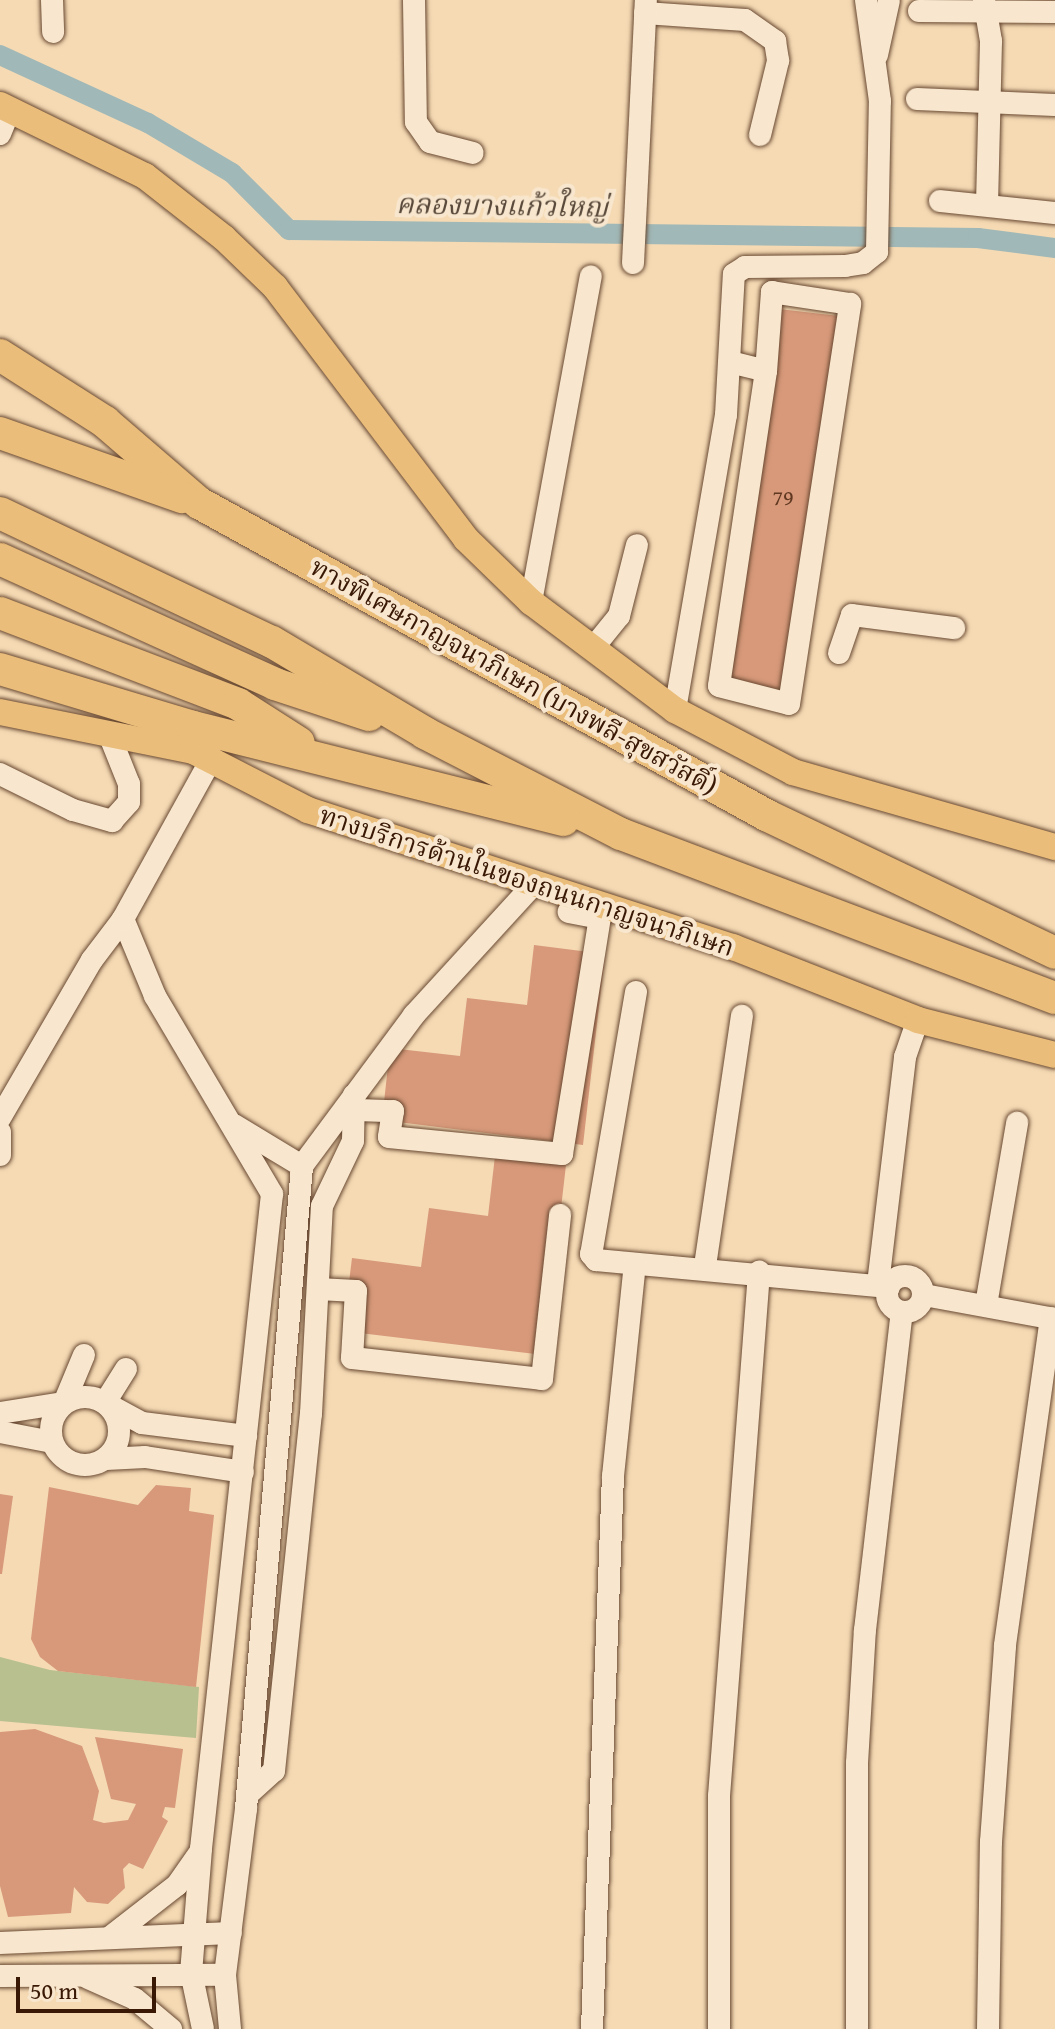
<!DOCTYPE html>
<meta charset="utf-8">
<style>
body{margin:0}
#map{position:relative;width:1055px;height:2029px;overflow:hidden;background:#f5dab4;font-family:"Gentium Book Plus","Noto Serif Thai",serif}
div>[style]{position:absolute}
[style*='--x']{left:calc(var(--x)*1px);top:calc(var(--y)*1px);width:calc(var(--w)*1px);rotate:calc(var(--a)*1deg)}
.green>*{inset:0;background:#b8c090}
.canal>*{height:20px;margin:-10px;padding:0 10px;transform-origin:10px;border-radius:10px;background:#a0b8b7}
.building>*{inset:0;background:#d7997a}
.roads{filter:drop-shadow(0 0 2px #684831) drop-shadow(0 0 2px #684831)}
.minor>*{height:22px;margin:-11px;padding:0 11px;transform-origin:11px;border-radius:11px;background:#f8e7ce}
.minor>.ring{margin:-11px;padding:0;box-sizing:content-box;background:none;border:22px solid #f8e7ce;border-radius:50%}
.major>*{height:26px;margin:-13px;padding:0 13px;transform-origin:13px;border-radius:13px;background:#eabd7a}
.highway>*{height:32px;margin:-16px;padding:0 16px;transform-origin:16px;border-radius:16px;background:#eabd7a}
span{translate:-50% -50%;white-space:nowrap;text-align:center;line-height:1.15;-webkit-text-stroke:8px #f8e7ce;paint-order:stroke}
.number-label{font-size:22px;color:#603822}
.number-label span{-webkit-text-stroke-width:0}
.street-label{font-size:26px;color:#391805}
.water-label{font-size:28px;color:#58483a;font-style:italic}
.scale{position:absolute;left:16px;top:1977px;width:140px;height:36px;box-sizing:border-box;border:4px solid #391805;border-top:0;padding-left:10px;font-size:24px;line-height:28px;white-space:nowrap;color:#391805;-webkit-text-stroke:6px #f8e7ce;paint-order:stroke}
</style>
<div id="map">
<div class="green">
<div style="clip-path:polygon(0 1657px,50px 1670px,199px 1687px,196px 1738px,0 1721px)"></div>
</div>
<div class="canal">
<div style="--x:0;--y:55;--w:163;--a:24.7"></div>
<div style="--x:148;--y:123;--w:98;--a:30.8"></div>
<div style="--x:232;--y:173;--w:81;--a:45"></div>
<div style="--x:289;--y:230;--w:689;--a:0.67"></div>
<div style="--x:978;--y:238;--w:78;--a:7.4"></div>
</div>
<div class="building">
<div style="clip-path:polygon(779px 309px,839px 316px,786px 691px,728px 679px)"></div>
<div style="clip-path:polygon(534px 945px,605px 954px,583px 1145px,382px 1120px,390px 1048px,460px 1056px,467px 998px,527px 1005px)"></div>
<div style="clip-path:polygon(495px 1156px,566px 1165px,544px 1355px,343px 1331px,352px 1258px,421px 1267px,429px 1208px,488px 1216px)"></div>
<div style="clip-path:polygon(156px 1485px,191px 1488px,189px 1511px,214px 1515px,196px 1687px,58px 1671px,40px 1657px,31px 1639px,49px 1487px,138px 1505px)"></div>
<div style="clip-path:polygon(0 1494px,13px 1496px,2px 1574px,0 1574px)"></div>
<div style="clip-path:polygon(35px 1729px,82px 1746px,99px 1791px,93px 1820px,104px 1823px,128px 1820px,136px 1804px,111px 1799px,95px 1737px,183px 1749px,175px 1808px,165px 1807px,162px 1817px,168px 1821px,143px 1869px,129px 1863px,123px 1869px,125px 1888px,108px 1904px,87px 1902px,74px 1887px,71px 1913px,8px 1917px,0 1886px,0 1732px)"></div>
</div>
<div class="roads">
<div class="minor">
<div style="--x:52;--y:0;--w:32;--a:88"></div>
<div style="--x:414;--y:0;--w:122;--a:89.1"></div>
<div style="--x:416;--y:122;--w:24;--a:55"></div>
<div style="--x:430;--y:142;--w:44;--a:14.3"></div>
<div style="--x:984;--y:0;--w:42;--a:80.3"></div>
<div style="--x:991;--y:41;--w:163;--a:91.4"></div>
<div style="--x:919;--y:11;--w:136;--a:0.4"></div>
<div style="--x:645;--y:13;--w:100;--a:4"></div>
<div style="--x:745;--y:20;--w:37;--a:35"></div>
<div style="--x:775;--y:41;--w:20;--a:81"></div>
<div style="--x:778;--y:61;--w:76;--a:103.7"></div>
<div style="--x:877;--y:55;--w:56;--a:-77.7"></div>
<div style="--x:917;--y:99;--w:138;--a:2.5"></div>
<div style="--x:0;--y:134;--w:27;--a:-68"></div>
<div style="--x:940;--y:201;--w:116;--a:6"></div>
<div style="--x:633;--y:263;--w:263;--a:-87.2"></div>
<div style="--x:730;--y:362;--w:37;--a:14"></div>
<div style="--x:766;--y:371;--w:318;--a:98.5"></div>
<div style="--x:719;--y:686;--w:72;--a:14.4"></div>
<div style="--x:789;--y:704;--w:405;--a:-81.3"></div>
<div style="--x:850;--y:304;--w:79;--a:-171.3"></div>
<div style="--x:772;--y:292;--w:79;--a:94.3"></div>
<div style="--x:531;--y:602;--w:331;--a:-79.6"></div>
<div style="--x:593;--y:648;--w:41;--a:-50.9"></div>
<div style="--x:619;--y:616;--w:73;--a:-75.8"></div>
<div style="--x:839;--y:653;--w:40;--a:-71.1"></div>
<div style="--x:852;--y:615;--w:103;--a:7.3"></div>
<div style="--x:675;--y:710;--w:299;--a:-80.2"></div>
<div style="--x:726;--y:415;--w:141;--a:-86.8"></div>
<div style="--x:734;--y:274;--w:13;--a:-32"></div>
<div style="--x:745;--y:267;--w:100;--a:-0.6"></div>
<div style="--x:845;--y:266;--w:18;--a:-9"></div>
<div style="--x:863;--y:263;--w:18;--a:-38"></div>
<div style="--x:877;--y:252;--w:151;--a:-88.9"></div>
<div style="--x:880;--y:101;--w:102;--a:-97.9"></div>
<div style="--x:0;--y:774;--w:81;--a:26.3"></div>
<div style="--x:73;--y:810;--w:41;--a:15.8"></div>
<div style="--x:112;--y:821;--w:25;--a:-48"></div>
<div style="--x:129;--y:802;--w:18;--a:-90"></div>
<div style="--x:129;--y:784;--w:54;--a:-111.8"></div>
<div style="--x:123;--y:919;--w:83;--a:67.4"></div>
<div style="--x:155;--y:996;--w:230;--a:59.4"></div>
<div style="--x:272;--y:1194;--w:659;--a:96.19"></div>
<div style="--x:201;--y:1849;--w:123;--a:94.6"></div>
<div style="--x:191;--y:1972;--w:58;--a:78.1"></div>
<div style="--x:636;--y:992;--w:266;--a:99.7"></div>
<div style="--x:591;--y:1254;--w:8;--a:50"></div>
<div style="--x:596;--y:1260;--w:294;--a:5.3"></div>
<div style="--x:357;--y:1110;--w:36;--a:2"></div>
<div style="--x:393;--y:1111;--w:26;--a:99"></div>
<div style="--x:389;--y:1137;--w:174;--a:5.6"></div>
<div style="--x:562;--y:1154;--w:239;--a:-80.9"></div>
<div style="--x:600;--y:918;--w:32;--a:-169"></div>
<div style="--x:0;--y:1118;--w:183;--a:-59.8"></div>
<div style="--x:92;--y:960;--w:51;--a:-52.9"></div>
<div style="--x:123;--y:919;--w:184;--a:-61.1"></div>
<div style="--x:234;--y:1125;--w:79;--a:31.1"></div>
<div style="--x:0;--y:1132;--w:23;--a:90"></div>
<div style="--x:705;--y:1266;--w:253;--a:-81.6"></div>
<div class="ring" style="left:887px;top:1276px;width:14px;height:14px"></div>
<div style="--x:878;--y:1284;--w:229;--a:-83.2"></div>
<div style="--x:905;--y:1057;--w:39;--a:-71"></div>
<div style="--x:318;--y:1289;--w:38;--a:3"></div>
<div style="--x:356;--y:1291;--w:67;--a:93.4"></div>
<div style="--x:352;--y:1358;--w:191;--a:6.3"></div>
<div style="--x:542;--y:1379;--w:165;--a:-83.7"></div>
<div style="--x:924;--y:1295;--w:133;--a:10.4"></div>
<div style="--x:986;--y:1305;--w:185;--a:-80.3"></div>
<div style="--x:126;--y:1369;--w:40;--a:122"></div>
<div style="--x:105;--y:1403;--w:42;--a:28.4"></div>
<div style="--x:142;--y:1423;--w:105;--a:7.1"></div>
<div class="ring" style="left:51px;top:1397px;width:46px;height:46px"></div>
<div style="--x:0;--y:1413;--w:65;--a:-8.9"></div>
<div style="--x:64;--y:1403;--w:52;--a:-67.4"></div>
<div style="--x:0;--y:1432;--w:53;--a:10.9"></div>
<div style="--x:106;--y:1459;--w:39;--a:-3"></div>
<div style="--x:145;--y:1457;--w:99;--a:8.7"></div>
<div style="--x:247;--y:1795;--w:36;--a:-42"></div>
<div style="--x:274;--y:1771;--w:359;--a:-84.1"></div>
<div style="--x:311;--y:1414;--w:208;--a:-87"></div>
<div style="--x:322;--y:1206;--w:72;--a:-64.5"></div>
<div style="--x:353;--y:1141;--w:46;--a:-88.8"></div>
<div style="--x:109;--y:1938;--w:86;--a:-37.9"></div>
<div style="--x:177;--y:1885;--w:39;--a:-55"></div>
<div style="--x:0;--y:1943;--w:231;--a:-2.5"></div>
<div style="--x:0;--y:1976;--w:225;--a:-0.3"></div>
<div style="--x:88;--y:1978;--w:51;--a:24.1"></div>
<div style="--x:135;--y:1999;--w:47;--a:39.8"></div>
<div style="--x:230;--y:2029;--w:54;--a:-95.3"></div>
<div style="--x:225;--y:1975;--w:168;--a:-82.8"></div>
<div style="--x:246;--y:1808;--w:644;--a:-85.01"></div>
<div style="--x:302;--y:1166;--w:188;--a:-53.4"></div>
<div style="--x:414;--y:1015;--w:178;--a:-47.5"></div>
<div style="--x:592;--y:2029;--w:553;--a:-87.83"></div>
<div style="--x:613;--y:1476;--w:213;--a:-84.1"></div>
<div style="--x:719;--y:2029;--w:233;--a:-90"></div>
<div style="--x:719;--y:1796;--w:526;--a:-85.63"></div>
<div style="--x:857;--y:2029;--w:266;--a:-90"></div>
<div style="--x:857;--y:1763;--w:133;--a:-86.6"></div>
<div style="--x:865;--y:1630;--w:320;--a:-83.4"></div>
<div style="--x:988;--y:2029;--w:187;--a:-89.1"></div>
<div style="--x:991;--y:1842;--w:197;--a:-85.9"></div>
<div style="--x:1005;--y:1645;--w:330;--a:-82"></div>
</div>
<div class="major">
<div style="--x:0;--y:105;--w:161;--a:26.1"></div>
<div style="--x:145;--y:176;--w:100;--a:38.1"></div>
<div style="--x:224;--y:238;--w:71;--a:43.9"></div>
<div style="--x:275;--y:287;--w:316;--a:52.8"></div>
<div style="--x:466;--y:539;--w:91;--a:44.1"></div>
<div style="--x:531;--y:602;--w:180;--a:36.9"></div>
<div style="--x:675;--y:710;--w:133;--a:27.7"></div>
<div style="--x:793;--y:772;--w:273;--a:16"></div>
<div style="--x:0;--y:712;--w:197;--a:11.4"></div>
<div style="--x:193;--y:751;--w:129;--a:27.2"></div>
<div style="--x:308;--y:810;--w:447;--a:17.9"></div>
<div style="--x:733;--y:947;--w:199;--a:21.5"></div>
<div style="--x:918;--y:1020;--w:141;--a:14.3"></div>
</div>
<div class="highway">
<div style="--x:0;--y:355;--w:125;--a:32.5"></div>
<div style="--x:105;--y:422;--w:124;--a:40.8"></div>
<div style="--x:199;--y:503;--w:647;--a:28.82"></div>
<div style="--x:766;--y:815;--w:320;--a:25.5"></div>
<div style="--x:0;--y:433;--w:193;--a:19.4"></div>
<div style="--x:0;--y:513;--w:301;--a:25.4"></div>
<div style="--x:272;--y:642;--w:178;--a:30.7"></div>
<div style="--x:425;--y:733;--w:220;--a:27.3"></div>
<div style="--x:621;--y:834;--w:464;--a:20.7"></div>
<div style="--x:0;--y:559;--w:302;--a:24.4"></div>
<div style="--x:275;--y:684;--w:99;--a:18.3"></div>
<div style="--x:0;--y:613;--w:255;--a:20.9"></div>
<div style="--x:238;--y:704;--w:72;--a:32.6"></div>
<div style="--x:0;--y:669;--w:202;--a:16.7"></div>
<div style="--x:193;--y:727;--w:382;--a:14.1"></div>
</div>
</div>
<div class="number-label">
<span style="left:783px;top:498px">79</span>
</div>
<div class="street-label">
<span style="left:514px;top:676px;rotate:29deg">ทางพิเศษกาญจนาภิเษก (บางพลี-สุขสวัสดิ์)</span>
<span style="left:527px;top:881px;rotate:18deg">ทางบริการด้านในของถนนกาญจนาภิเษก</span>
</div>
<div class="water-label">
<span style="left:502px;top:205px;rotate:1deg">คลองบางแก้วใหญ่</span>
</div>
<div class="scale">50 m</div>
</div>
